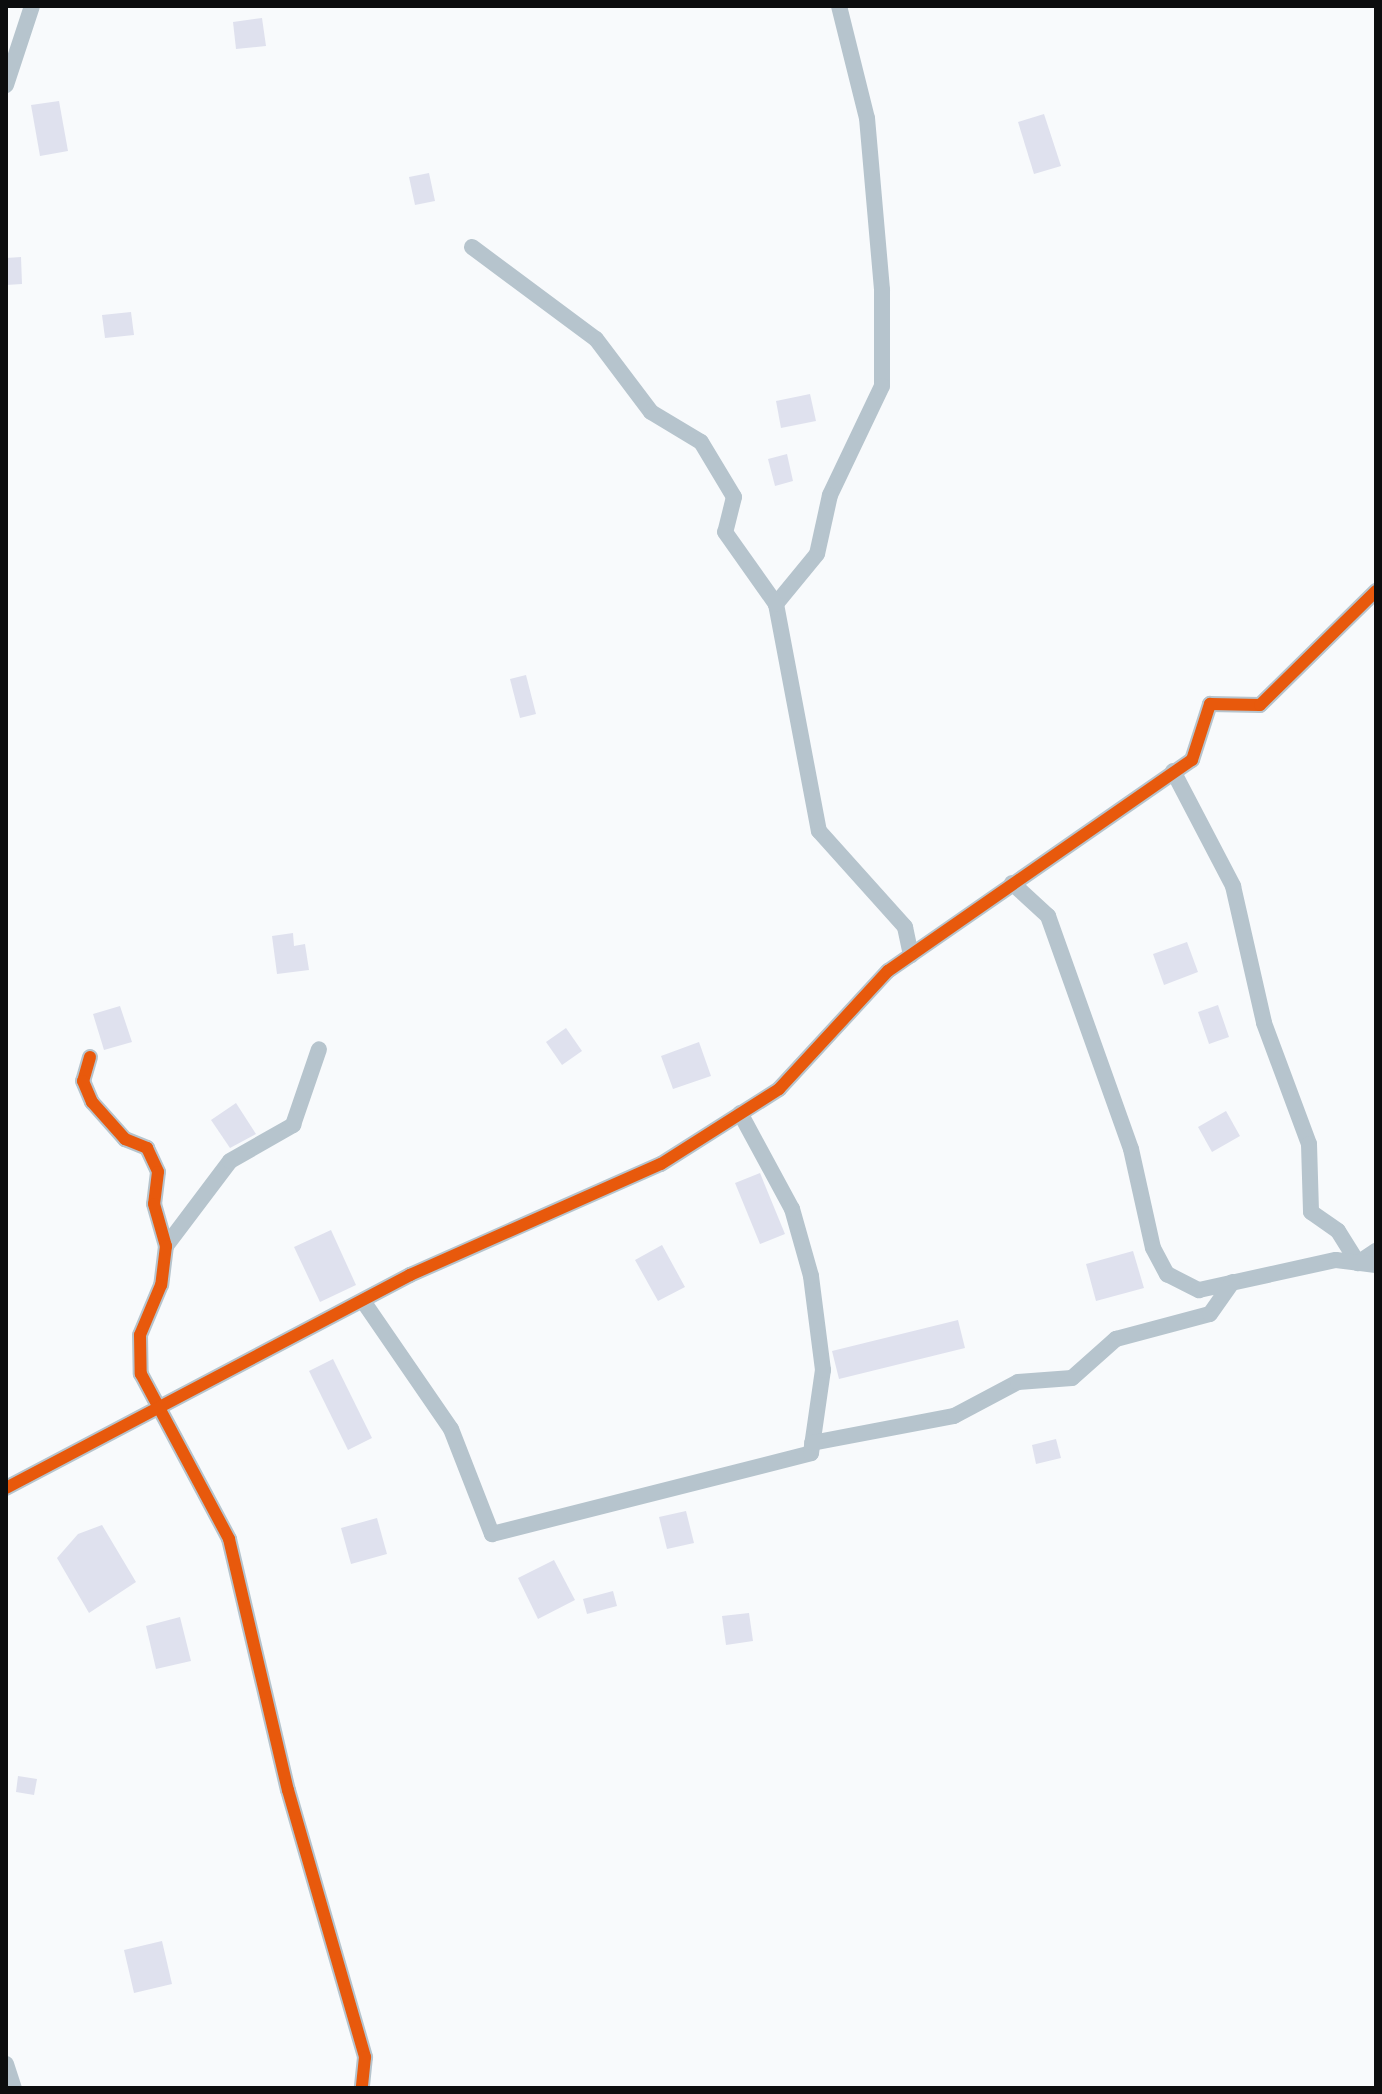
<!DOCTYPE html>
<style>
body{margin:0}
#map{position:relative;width:1382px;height:2094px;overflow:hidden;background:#f8fafc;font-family:Raleway,sans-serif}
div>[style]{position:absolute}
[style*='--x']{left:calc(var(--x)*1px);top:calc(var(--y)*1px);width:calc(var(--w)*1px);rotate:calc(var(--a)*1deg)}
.building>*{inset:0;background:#dfe1ee}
.street>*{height:16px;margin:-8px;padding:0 8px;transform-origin:8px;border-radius:8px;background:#b6c4cd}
.cycleway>*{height:12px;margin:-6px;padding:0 6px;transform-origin:6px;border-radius:6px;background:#e8590c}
span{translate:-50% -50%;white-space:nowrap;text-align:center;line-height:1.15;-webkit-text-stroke:7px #f7f9fd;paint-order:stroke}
.frame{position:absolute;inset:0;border:8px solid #0c0d0e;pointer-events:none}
</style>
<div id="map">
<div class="building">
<div style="clip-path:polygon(262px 18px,266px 46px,236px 49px,233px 22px)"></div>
<div style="clip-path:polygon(59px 101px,68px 151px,40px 156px,31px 105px)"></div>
<div style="clip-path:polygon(1044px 114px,1061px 166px,1034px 174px,1018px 122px)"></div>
<div style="clip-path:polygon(429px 173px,435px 201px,415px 205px,409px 177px)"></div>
<div style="clip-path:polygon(21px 257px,22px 284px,6px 285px,6px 258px)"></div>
<div style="clip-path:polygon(131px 312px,134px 335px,105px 338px,102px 315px)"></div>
<div style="clip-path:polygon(810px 394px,816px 421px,781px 428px,776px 401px)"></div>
<div style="clip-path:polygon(787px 454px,793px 481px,775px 486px,768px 459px)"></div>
<div style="clip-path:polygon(526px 675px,536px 714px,520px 718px,510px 679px)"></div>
<div style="clip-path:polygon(293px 933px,294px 946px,305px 944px,309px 970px,277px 974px,272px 936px)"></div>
<div style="clip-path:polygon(1187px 942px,1198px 972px,1164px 985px,1153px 954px)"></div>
<div style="clip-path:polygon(1218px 1005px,1229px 1037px,1209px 1044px,1198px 1012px)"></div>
<div style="clip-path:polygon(120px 1006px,132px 1042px,104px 1050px,93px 1014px)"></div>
<div style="clip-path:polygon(566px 1028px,582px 1051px,562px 1065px,546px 1042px)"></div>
<div style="clip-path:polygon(699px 1042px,711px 1076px,673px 1089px,661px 1056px)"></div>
<div style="clip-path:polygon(236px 1103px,256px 1134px,230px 1148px,211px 1120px)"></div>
<div style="clip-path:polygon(1226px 1111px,1240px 1136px,1212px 1152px,1198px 1127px)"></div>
<div style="clip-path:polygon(760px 1173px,785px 1234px,760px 1244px,735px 1183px)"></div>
<div style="clip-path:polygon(331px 1230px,356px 1285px,320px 1302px,294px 1247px)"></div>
<div style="clip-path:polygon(662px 1245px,685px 1287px,658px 1301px,635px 1260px)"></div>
<div style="clip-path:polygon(1133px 1251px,1144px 1288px,1096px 1301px,1086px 1264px)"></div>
<div style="clip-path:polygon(958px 1320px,965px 1348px,839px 1379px,832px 1351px)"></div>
<div style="clip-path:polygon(333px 1359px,372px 1438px,348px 1450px,309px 1371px)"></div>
<div style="clip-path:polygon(1056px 1439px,1061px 1458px,1036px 1464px,1032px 1445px)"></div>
<div style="clip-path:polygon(686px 1511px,694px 1543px,667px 1549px,659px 1517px)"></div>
<div style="clip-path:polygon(377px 1518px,387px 1554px,351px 1564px,341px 1528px)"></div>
<div style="clip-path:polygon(102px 1525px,136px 1582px,89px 1613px,57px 1558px,78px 1534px)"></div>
<div style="clip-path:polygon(554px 1560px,575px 1600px,538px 1619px,518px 1578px)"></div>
<div style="clip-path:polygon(613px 1591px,617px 1606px,587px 1614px,583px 1599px)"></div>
<div style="clip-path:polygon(749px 1613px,753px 1641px,726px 1645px,722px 1616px)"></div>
<div style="clip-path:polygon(180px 1617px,191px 1661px,156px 1669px,146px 1626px)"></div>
<div style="clip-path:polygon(18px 1776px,37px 1779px,34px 1795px,16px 1792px)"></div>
<div style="clip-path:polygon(162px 1941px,172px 1984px,134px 1993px,124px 1950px)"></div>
</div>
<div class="street">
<div style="--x:839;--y:6;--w:115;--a:76"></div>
<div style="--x:867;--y:118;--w:173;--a:85"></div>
<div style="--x:882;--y:290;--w:96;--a:90"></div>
<div style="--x:882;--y:386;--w:121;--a:115.5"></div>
<div style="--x:830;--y:495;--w:60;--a:102.4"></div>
<div style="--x:817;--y:554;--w:65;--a:129.4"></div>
<div style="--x:776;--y:604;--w:231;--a:79.3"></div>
<div style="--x:819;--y:831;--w:129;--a:48.1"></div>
<div style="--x:905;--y:927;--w:29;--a:78"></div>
<div style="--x:6;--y:85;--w:83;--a:-71.8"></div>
<div style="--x:472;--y:247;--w:154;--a:36.6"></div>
<div style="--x:596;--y:339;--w:91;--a:53"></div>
<div style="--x:651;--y:412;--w:58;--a:31"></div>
<div style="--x:701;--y:442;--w:64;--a:59"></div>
<div style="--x:734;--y:497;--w:36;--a:104"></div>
<div style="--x:725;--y:532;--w:88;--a:54.7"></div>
<div style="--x:1173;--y:771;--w:130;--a:62.4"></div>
<div style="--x:1233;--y:886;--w:140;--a:77.2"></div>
<div style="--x:1264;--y:1023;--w:129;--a:69.6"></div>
<div style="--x:1309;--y:1144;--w:68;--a:88.3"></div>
<div style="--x:1311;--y:1212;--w:33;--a:35"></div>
<div style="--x:1338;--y:1231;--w:38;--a:58"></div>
<div style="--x:1358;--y:1263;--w:22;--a:-34"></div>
<div style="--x:1012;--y:883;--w:49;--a:42.5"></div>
<div style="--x:1048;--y:916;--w:247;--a:70.4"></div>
<div style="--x:1131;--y:1149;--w:101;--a:77.5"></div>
<div style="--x:1153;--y:1248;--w:30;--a:62"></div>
<div style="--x:1167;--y:1274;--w:36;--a:27"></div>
<div style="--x:1199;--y:1290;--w:140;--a:-12.4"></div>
<div style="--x:1336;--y:1260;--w:40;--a:7.1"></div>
<div style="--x:90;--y:1057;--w:25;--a:106"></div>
<div style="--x:83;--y:1081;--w:23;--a:67"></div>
<div style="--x:92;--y:1102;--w:50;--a:48.3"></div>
<div style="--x:125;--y:1139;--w:24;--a:22"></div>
<div style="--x:147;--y:1148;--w:26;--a:65"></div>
<div style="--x:158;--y:1172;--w:32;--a:97"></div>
<div style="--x:154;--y:1204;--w:44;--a:74.1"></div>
<div style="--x:166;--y:1246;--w:39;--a:97"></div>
<div style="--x:161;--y:1285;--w:54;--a:112.8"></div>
<div style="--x:140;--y:1335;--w:39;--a:89"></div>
<div style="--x:141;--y:1374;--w:187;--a:61.9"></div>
<div style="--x:229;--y:1539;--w:258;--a:76.8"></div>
<div style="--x:288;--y:1790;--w:278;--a:73.9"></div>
<div style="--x:365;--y:2057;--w:31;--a:96"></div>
<div style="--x:166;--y:1246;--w:106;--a:-53"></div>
<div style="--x:230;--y:1161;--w:73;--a:-29.7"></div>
<div style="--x:293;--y:1125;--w:80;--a:-71.1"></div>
<div style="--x:363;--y:1301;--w:155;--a:55.5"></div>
<div style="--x:451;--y:1429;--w:113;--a:68.7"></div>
<div style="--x:492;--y:1534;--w:329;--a:-14.2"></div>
<div style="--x:811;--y:1453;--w:84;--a:-81.8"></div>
<div style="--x:823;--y:1370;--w:95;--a:-97.3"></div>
<div style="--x:811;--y:1276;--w:70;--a:-105.8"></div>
<div style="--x:792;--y:1209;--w:109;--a:-118.4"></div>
<div style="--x:812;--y:1443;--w:145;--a:-10.8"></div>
<div style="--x:954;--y:1416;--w:72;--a:-28"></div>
<div style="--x:1018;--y:1382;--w:54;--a:-4.2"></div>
<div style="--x:1072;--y:1378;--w:59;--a:-41.6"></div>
<div style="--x:1116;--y:1339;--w:97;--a:-14.9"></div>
<div style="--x:1210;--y:1314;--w:39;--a:-55"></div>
<div style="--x:6;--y:1488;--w:457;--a:-27.8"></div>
<div style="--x:410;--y:1275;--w:274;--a:-23.9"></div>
<div style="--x:661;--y:1164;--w:140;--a:-32.4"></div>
<div style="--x:779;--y:1089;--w:161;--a:-47.3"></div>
<div style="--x:888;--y:971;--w:370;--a:-34.8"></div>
<div style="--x:1192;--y:760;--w:59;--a:-72.2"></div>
<div style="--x:1210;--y:704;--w:50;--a:1.1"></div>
<div style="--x:1260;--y:705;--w:163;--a:-44.5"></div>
<div style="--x:6;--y:2064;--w:25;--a:72"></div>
</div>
<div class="cycleway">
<div style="--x:90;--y:1057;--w:25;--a:106"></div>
<div style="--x:83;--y:1081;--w:23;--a:67"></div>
<div style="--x:92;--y:1102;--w:50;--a:48.3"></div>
<div style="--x:125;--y:1139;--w:24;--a:22"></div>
<div style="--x:147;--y:1148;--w:26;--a:65"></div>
<div style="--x:158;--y:1172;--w:32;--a:97"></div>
<div style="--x:154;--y:1204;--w:44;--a:74.1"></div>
<div style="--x:166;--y:1246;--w:39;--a:97"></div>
<div style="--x:161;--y:1285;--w:54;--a:112.8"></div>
<div style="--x:140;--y:1335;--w:39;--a:89"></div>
<div style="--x:141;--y:1374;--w:187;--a:61.9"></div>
<div style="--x:229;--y:1539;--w:258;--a:76.8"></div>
<div style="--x:288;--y:1790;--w:278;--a:73.9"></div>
<div style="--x:365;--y:2057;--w:31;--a:96"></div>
<div style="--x:6;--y:1488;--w:457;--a:-27.8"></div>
<div style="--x:410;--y:1275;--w:274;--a:-23.9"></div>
<div style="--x:661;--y:1164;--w:140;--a:-32.4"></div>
<div style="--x:779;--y:1089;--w:161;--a:-47.3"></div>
<div style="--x:888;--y:971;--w:370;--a:-34.8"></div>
<div style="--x:1192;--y:760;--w:59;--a:-72.2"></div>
<div style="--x:1210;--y:704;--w:50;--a:1.1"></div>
<div style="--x:1260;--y:705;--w:163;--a:-44.5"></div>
</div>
<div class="frame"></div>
</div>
